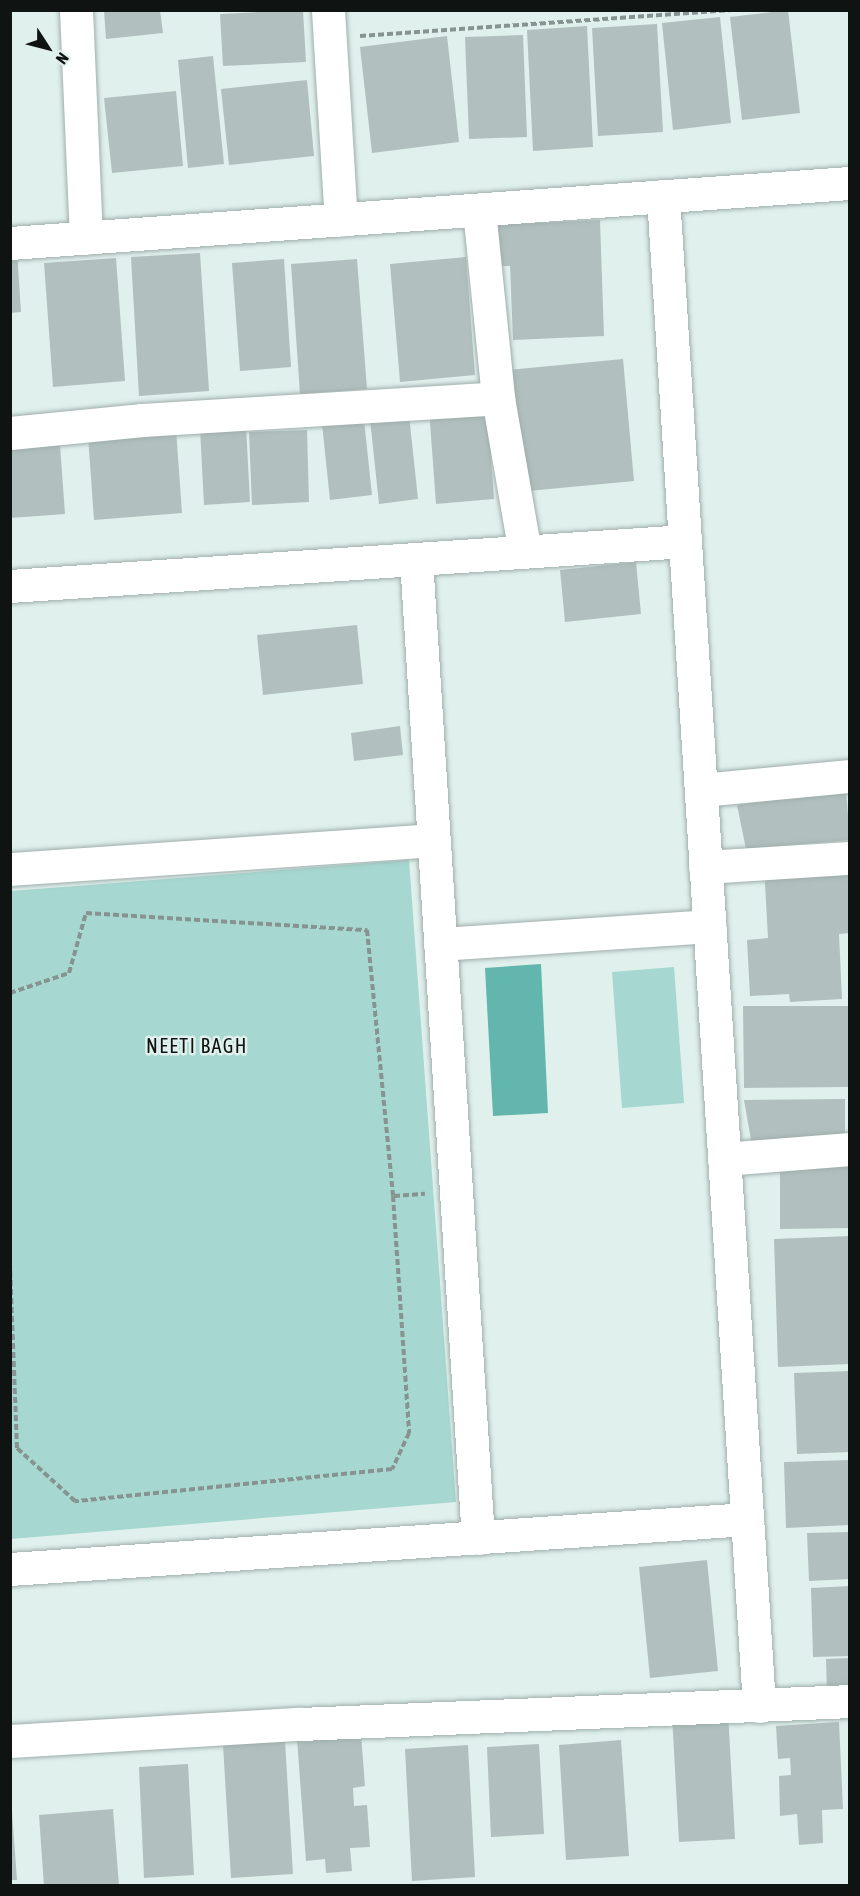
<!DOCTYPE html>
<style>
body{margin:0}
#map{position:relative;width:860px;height:1896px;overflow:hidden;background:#e0f0ed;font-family:"Asap Condensed",sans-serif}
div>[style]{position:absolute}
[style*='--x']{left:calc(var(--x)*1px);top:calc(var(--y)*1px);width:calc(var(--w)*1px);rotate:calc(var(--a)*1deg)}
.green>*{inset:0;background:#a6d7d0}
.water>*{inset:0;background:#62b6ad}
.building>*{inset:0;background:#b1c0be}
.path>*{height:4px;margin-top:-2px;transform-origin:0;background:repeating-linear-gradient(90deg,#879390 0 6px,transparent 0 9px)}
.roads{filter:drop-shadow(0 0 2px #9eaeab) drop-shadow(0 0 2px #9eaeab)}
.minor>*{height:33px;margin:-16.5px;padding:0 16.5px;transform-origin:16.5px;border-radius:16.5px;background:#fff}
span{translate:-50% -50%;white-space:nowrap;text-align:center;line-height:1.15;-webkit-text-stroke:5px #e0f0ed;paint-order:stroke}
.neighbourhood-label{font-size:20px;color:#0f1413;letter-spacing:1.5px}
.frame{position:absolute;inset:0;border:12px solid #0f1413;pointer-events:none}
.north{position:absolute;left:18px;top:18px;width:60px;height:60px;-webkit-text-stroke:4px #e0f0ed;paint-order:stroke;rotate:126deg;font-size:16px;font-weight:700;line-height:24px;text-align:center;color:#0f1413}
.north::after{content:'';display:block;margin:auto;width:21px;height:27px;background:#0f1413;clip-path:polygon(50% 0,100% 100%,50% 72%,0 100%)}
</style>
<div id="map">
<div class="green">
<div style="clip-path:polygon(409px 860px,456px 1502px,11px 1539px,11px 891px)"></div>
<div style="clip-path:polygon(674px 967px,684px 1103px,622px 1108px,612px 972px)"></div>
</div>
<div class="water">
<div style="clip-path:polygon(541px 964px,548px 1113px,493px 1116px,485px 968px)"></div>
</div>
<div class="building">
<div style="clip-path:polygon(104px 10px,160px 10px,163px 33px,106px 39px)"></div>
<div style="clip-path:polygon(303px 10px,306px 62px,223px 66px,220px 14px)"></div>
<div style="clip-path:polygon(788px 10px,800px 113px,742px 120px,730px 17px)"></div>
<div style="clip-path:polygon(720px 17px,731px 123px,673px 130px,662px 23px)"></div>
<div style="clip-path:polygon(657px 24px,663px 132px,598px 136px,592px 28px)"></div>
<div style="clip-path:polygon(587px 26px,593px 147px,533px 151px,527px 30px)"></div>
<div style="clip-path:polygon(523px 35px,527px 137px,469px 139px,465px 37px)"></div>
<div style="clip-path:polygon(447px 36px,459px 142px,372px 153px,360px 47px)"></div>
<div style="clip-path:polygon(213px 56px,224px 164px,188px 168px,178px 60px)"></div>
<div style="clip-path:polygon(307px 80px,314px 156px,229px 165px,221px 89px)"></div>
<div style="clip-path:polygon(176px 91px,183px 166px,112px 173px,104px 98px)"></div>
<div style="clip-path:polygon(600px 220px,604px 336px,513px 340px,510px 266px,495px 266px,493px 225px)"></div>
<div style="clip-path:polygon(10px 251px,17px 251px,21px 312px,10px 313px)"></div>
<div style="clip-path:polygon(200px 253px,209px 391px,139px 396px,131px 257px)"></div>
<div style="clip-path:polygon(466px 257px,475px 375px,400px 382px,390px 264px)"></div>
<div style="clip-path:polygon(116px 258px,125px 381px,53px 387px,44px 263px)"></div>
<div style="clip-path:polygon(284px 259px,291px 367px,240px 371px,232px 263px)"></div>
<div style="clip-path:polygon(357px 259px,367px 389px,300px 394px,291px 264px)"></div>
<div style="clip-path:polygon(623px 359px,634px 481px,518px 492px,508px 370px)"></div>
<div style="clip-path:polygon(487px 405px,494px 499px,436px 504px,429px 409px)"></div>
<div style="clip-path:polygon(409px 415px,418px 499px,379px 504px,370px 419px)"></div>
<div style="clip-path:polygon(364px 420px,372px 495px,330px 500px,322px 424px)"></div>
<div style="clip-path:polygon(246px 426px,250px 502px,204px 505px,200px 428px)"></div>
<div style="clip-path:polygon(176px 429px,182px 513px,94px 520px,88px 436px)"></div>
<div style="clip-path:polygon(307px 430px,309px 502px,252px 505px,249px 432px)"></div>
<div style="clip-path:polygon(59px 431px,65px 514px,10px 518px,10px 435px)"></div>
<div style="clip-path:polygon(636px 562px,641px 614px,565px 622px,560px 570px)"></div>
<div style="clip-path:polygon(357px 625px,363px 684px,263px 695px,257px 635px)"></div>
<div style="clip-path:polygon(400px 726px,403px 755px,354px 761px,351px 733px)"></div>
<div style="clip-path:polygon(846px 790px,850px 840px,746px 849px,737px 805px)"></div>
<div style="clip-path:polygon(850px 863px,850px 933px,839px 934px,842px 999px,790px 1002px,789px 994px,750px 996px,747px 940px,768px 938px,764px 867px)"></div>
<div style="clip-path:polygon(743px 1006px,850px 1006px,850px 1087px,744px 1088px)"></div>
<div style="clip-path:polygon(845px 1099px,845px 1140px,752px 1146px,744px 1100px)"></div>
<div style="clip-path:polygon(780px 1164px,850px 1164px,850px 1228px,780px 1229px)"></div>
<div style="clip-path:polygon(850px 1236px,850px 1364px,778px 1367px,774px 1239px)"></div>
<div style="clip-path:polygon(850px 1371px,850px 1452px,797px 1454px,794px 1373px)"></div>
<div style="clip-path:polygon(850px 1460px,850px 1525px,786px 1528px,784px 1462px)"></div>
<div style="clip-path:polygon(850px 1532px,850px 1579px,809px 1581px,807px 1533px)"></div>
<div style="clip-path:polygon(707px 1560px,718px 1671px,650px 1678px,639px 1567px)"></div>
<div style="clip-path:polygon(850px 1586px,850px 1656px,813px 1657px,811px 1588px)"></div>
<div style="clip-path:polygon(850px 1658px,850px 1691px,827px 1692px,826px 1659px)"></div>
<div style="clip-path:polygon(728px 1712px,735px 1839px,679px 1842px,672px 1715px)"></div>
<div style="clip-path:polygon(839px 1722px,843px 1809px,822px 1810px,823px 1843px,799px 1845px,797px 1814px,780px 1816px,779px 1776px,791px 1775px,790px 1758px,778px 1759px,776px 1726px)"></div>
<div style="clip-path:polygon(361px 1734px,365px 1786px,353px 1788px,354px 1806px,367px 1805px,370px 1847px,350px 1848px,352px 1871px,326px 1873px,325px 1859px,306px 1861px,297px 1739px)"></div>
<div style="clip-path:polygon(621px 1740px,629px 1856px,566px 1860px,559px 1745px)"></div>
<div style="clip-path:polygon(285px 1741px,293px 1874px,231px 1878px,223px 1745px)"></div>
<div style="clip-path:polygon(539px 1744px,544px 1834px,491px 1837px,487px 1747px)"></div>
<div style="clip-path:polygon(468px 1745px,475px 1877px,412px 1881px,405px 1749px)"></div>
<div style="clip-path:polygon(188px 1764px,194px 1875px,144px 1878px,139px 1767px)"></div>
<div style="clip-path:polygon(10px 1784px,17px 1880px,10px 1880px)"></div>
<div style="clip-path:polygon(113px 1809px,119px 1886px,44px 1886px,39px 1815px)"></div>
</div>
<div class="path">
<div style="--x:360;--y:36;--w:376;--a:-4"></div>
<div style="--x:10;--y:993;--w:62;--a:-18.7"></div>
<div style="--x:69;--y:973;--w:62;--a:-74.2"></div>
<div style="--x:86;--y:913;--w:282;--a:3.5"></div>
<div style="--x:367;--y:930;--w:267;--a:84.4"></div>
<div style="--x:393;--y:1196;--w:238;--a:86.1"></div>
<div style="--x:409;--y:1433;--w:40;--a:115"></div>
<div style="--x:392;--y:1469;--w:319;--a:174.2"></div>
<div style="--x:75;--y:1501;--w:79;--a:-137.6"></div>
<div style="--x:17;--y:1448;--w:186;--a:-92.2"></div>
<div style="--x:394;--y:1196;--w:31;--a:-4"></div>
</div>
<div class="roads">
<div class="minor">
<div style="--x:76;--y:10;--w:228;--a:87.5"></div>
<div style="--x:328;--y:10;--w:210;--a:86.5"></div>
<div style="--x:663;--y:196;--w:1513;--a:86.36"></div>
<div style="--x:479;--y:210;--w:189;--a:84.2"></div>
<div style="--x:498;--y:398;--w:156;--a:80.1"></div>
<div style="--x:10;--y:243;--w:842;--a:-4.09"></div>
<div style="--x:10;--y:433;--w:133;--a:-5.6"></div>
<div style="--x:142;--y:420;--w:357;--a:-3.5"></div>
<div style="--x:416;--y:559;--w:981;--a:86.38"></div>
<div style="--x:10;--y:586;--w:676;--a:-3.81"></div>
<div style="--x:701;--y:790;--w:150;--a:-5.4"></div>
<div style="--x:705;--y:867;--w:145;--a:-3.6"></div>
<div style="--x:10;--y:869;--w:424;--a:-3.9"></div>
<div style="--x:440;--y:944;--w:270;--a:-3.8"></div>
<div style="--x:724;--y:1159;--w:126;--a:-4.5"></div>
<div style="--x:10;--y:1569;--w:739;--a:-3.88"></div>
<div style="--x:10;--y:1741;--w:290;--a:-3.4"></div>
<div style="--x:300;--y:1724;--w:550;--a:-2.39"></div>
</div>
</div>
<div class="neighbourhood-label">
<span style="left:197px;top:1045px">NEETI BAGH</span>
</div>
<div class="frame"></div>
<div class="north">N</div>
</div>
